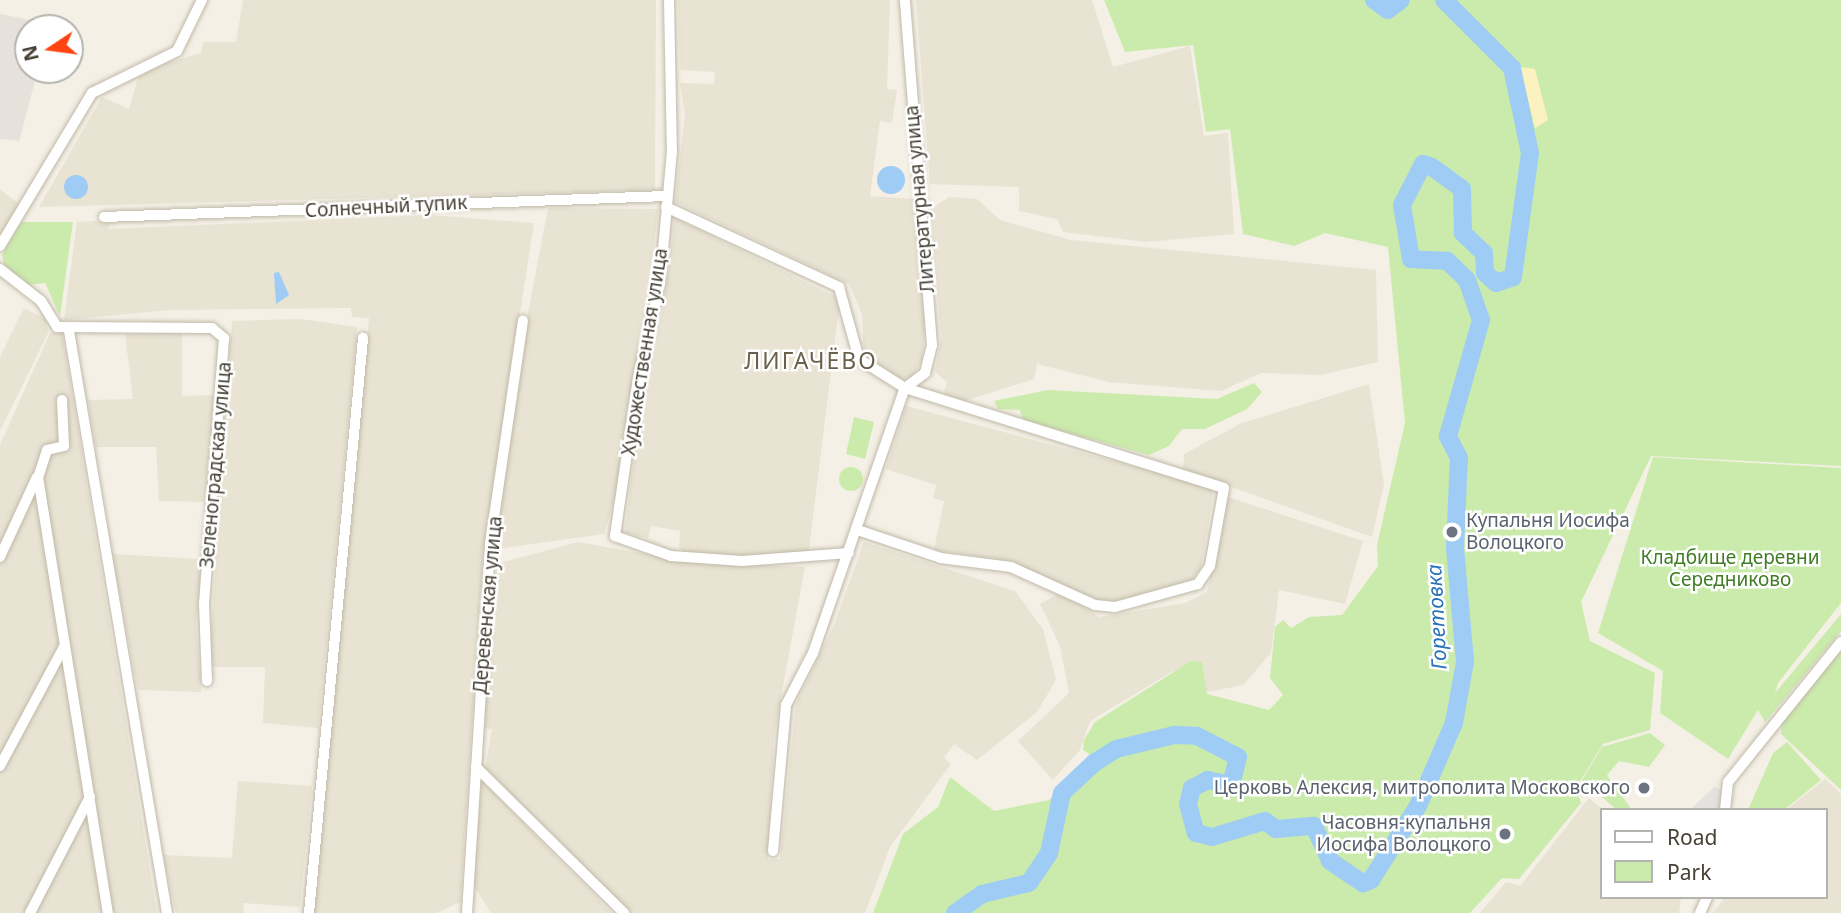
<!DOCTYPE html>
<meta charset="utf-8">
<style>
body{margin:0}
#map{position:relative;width:1841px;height:913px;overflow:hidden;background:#f4f0e6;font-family:"Noto Sans",sans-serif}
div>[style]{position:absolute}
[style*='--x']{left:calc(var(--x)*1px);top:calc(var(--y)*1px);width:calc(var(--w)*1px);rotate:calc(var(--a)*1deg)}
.residential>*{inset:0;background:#e8e3d3}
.industrial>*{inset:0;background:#e6e2db}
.green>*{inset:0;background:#cbebac}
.round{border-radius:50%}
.sand>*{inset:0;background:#fbf2bf}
.parking>*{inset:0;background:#e4e2de}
.water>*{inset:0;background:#9eccf4}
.river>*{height:18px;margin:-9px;padding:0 9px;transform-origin:9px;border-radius:9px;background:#9eccf4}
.roads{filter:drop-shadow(0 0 2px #c0b9a8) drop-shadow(0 0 2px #c0b9a8)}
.street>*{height:10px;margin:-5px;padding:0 5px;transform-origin:5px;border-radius:5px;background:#fff}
.dots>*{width:19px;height:19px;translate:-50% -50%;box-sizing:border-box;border:4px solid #fff;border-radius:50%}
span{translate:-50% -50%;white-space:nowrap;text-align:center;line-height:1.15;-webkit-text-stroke:5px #fff;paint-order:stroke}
.street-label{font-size:19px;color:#474135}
.worship-label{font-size:19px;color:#5b616d}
.left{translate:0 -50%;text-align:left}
.right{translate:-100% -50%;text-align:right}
.park-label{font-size:19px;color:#407c24}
.water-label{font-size:21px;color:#2873b9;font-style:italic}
.quarter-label{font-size:23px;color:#6a604b;letter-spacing:2px}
.legend{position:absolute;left:1600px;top:808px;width:228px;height:91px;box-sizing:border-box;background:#fff;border:2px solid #b5b3ae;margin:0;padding:9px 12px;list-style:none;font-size:21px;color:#474135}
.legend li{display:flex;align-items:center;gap:14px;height:35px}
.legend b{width:35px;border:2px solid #b5b3ae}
.north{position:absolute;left:14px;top:14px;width:70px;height:70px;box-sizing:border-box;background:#fff;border:2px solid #b5b3ae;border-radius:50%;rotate:257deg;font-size:19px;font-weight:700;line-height:28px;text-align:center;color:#474135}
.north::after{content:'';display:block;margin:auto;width:24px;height:32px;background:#ff4412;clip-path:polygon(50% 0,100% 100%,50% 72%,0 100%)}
</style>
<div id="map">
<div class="residential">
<div style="clip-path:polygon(243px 0,656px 0,655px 190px,39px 207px,102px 97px,129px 109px,140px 71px,201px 53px,203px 42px,236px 42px)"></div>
<div style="clip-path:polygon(678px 0,890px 0,887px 89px,897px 90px,892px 123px,880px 121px,870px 196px,915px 199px,925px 322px,922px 359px,912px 377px,898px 379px,864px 359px,862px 314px,849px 284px,675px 202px,685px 115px,680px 83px,714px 84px,715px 72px,680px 70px)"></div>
<div style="clip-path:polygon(916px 0,1092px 0,1113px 67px,1190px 46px,1204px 136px,1228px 133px,1234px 234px,1146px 242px,1063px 232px,1057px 219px,1019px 211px,1019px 187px,930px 184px)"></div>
<div style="clip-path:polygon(0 189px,19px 204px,0 238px)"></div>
<div style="clip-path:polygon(949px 197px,977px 199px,1000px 220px,1071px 240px,1376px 270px,1378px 362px,1320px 375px,1261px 373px,1221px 391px,1109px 382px,1037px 364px,1034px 379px,958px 403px,943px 397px,947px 382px,935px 372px,941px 338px,930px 210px)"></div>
<div style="clip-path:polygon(548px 208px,658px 209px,644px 335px,620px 480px,604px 534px,498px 549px,493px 544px,520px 356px)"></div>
<div style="clip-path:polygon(431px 215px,534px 223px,483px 553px,460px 902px,437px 913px,312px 913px,369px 318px,352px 317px,351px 308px,171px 310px,64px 320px,77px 222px,109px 220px,109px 229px)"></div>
<div style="clip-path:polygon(675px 218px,840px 299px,808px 557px,686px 554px,679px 547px,680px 531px,651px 526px,648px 538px,625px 533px,641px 396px,664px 306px)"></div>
<div style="clip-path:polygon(24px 308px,46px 319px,48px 333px,0 431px,0 357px)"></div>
<div style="clip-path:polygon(300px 319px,357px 327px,318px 728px,263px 723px,265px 667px,209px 667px,232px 321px)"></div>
<div style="clip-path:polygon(182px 332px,182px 396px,218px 395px,209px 502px,159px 501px,156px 447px,96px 447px,88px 400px,133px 399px,125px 334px)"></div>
<div style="clip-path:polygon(50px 333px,62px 333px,157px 913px,0 913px,0 445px)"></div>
<div style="clip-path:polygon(1369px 384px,1384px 485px,1372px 537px,1183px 470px,1184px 454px,1242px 423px)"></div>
<div style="clip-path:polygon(906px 406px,1214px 488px,1201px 568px,1189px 582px,1129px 602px,1104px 602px,998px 559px,934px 550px,944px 501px,933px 498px,936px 485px,886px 469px)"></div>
<div style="clip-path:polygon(1228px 497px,1363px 541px,1345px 604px,1279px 590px,1271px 653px,1243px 685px,1208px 692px,1173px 671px,1090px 721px,1080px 750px,1053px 780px,1018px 741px,1069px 693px,1060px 646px,1040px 604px,1062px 592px,1099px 617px,1185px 603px,1207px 592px)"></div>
<div style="clip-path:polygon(578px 542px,689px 562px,805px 567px,774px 735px,768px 859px,780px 859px,796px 704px,834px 625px,864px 542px,1015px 591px,1043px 629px,1056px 680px,1037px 712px,977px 760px,954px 744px,944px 758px,951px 764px,890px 847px,865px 913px,630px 913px,485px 770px,492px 729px,484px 728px,488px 637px,497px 574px,503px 562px)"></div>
<div style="clip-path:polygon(112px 554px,202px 559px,196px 625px,201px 692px,138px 690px)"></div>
<div style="clip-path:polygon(1825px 779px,1841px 794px,1841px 913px,1713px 913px,1725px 897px,1825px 897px,1825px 810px,1786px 810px)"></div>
<div style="clip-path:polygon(238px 781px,312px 786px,300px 907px,243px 903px,244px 913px,176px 913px,163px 855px,232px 858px)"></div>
<div style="clip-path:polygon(482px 781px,612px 913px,491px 913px,472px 883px)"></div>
<div style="clip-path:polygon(1589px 798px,1604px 810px,1601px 897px,1681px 897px,1679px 913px,1480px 913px,1506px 882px,1520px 886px)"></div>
</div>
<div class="industrial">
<div style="clip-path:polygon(0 14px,31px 20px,28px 70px,38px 70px,19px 141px,0 139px)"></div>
</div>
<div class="green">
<div style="clip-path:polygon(1104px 0,1841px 0,1841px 466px,1651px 456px,1581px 602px,1590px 641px,1655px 673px,1650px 730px,1603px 744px,1576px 788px,1581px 803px,1519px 879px,1502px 878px,1470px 913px,873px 913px,903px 834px,938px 807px,950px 777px,994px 811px,1049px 800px,1092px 756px,1083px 750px,1084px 740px,1095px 722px,1191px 661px,1202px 662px,1207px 694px,1269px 710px,1283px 695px,1270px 678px,1275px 627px,1283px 620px,1291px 628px,1309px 617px,1342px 615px,1378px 566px,1377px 545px,1405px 423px,1388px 247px,1325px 233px,1294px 246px,1243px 234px,1230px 129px,1206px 132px,1193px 45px,1125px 52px)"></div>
<div style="clip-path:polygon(21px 222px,73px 222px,60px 316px,45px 283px,26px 285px,4px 264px,2px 255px)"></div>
<div style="clip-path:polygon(1254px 383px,1262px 392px,1247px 409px,1205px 429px,1182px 429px,1169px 446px,1149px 455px,1023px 420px,1020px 410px,998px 409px,994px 401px,1048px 390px,1217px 399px)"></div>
<div style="clip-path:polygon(854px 417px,874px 422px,865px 459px,846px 454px)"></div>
<div style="clip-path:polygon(1653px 457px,1841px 468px,1841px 603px,1778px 683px,1775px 693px,1841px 614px,1841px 631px,1765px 722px,1758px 710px,1728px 759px,1660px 713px,1663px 671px,1598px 633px)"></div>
<div class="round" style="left:839px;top:467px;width:24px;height:24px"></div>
<div style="clip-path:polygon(1841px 650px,1841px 790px,1781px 734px,1782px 721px)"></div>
<div style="clip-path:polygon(1650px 733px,1665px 745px,1649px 767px,1619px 761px,1607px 775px,1632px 810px,1617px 810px,1582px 780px,1602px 747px)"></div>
<div style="clip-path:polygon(1787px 742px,1821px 780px,1784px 810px,1748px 810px,1773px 753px)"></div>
</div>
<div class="sand">
<div style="clip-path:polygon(1520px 67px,1535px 69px,1548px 120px,1535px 128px)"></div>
</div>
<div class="parking">
<div style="clip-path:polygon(1715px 786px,1723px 793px,1722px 810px,1690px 810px)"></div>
</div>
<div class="water">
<div class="round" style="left:877px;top:166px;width:28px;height:28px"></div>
<div class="round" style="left:64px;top:175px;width:24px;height:24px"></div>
<div style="clip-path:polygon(279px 272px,289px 295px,276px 304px,274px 273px)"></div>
</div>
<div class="river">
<div style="--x:1374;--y:0;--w:17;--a:36"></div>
<div style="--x:1388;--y:10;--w:16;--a:-38"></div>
<div style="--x:955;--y:913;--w:33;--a:-35"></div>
<div style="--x:982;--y:894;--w:48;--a:-13.2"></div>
<div style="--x:1029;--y:883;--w:36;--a:-56"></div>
<div style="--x:1049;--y:853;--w:61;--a:-77.8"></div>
<div style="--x:1062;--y:793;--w:44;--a:-43.2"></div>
<div style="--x:1094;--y:763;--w:26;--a:-32"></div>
<div style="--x:1116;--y:749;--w:60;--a:-13.6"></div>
<div style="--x:1174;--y:735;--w:23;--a:2"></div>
<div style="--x:1197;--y:736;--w:46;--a:27.1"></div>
<div style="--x:1238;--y:757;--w:29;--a:104"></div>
<div style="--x:1231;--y:785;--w:24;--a:-168"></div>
<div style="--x:1208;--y:780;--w:18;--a:153"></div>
<div style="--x:1192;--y:788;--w:16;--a:104"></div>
<div style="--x:1188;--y:804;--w:30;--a:75"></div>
<div style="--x:1196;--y:833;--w:16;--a:14"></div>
<div style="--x:1212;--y:837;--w:55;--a:-16.8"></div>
<div style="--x:1265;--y:821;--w:14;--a:36"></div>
<div style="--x:1276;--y:829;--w:38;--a:-5"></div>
<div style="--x:1314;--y:826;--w:38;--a:65"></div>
<div style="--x:1330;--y:861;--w:40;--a:34"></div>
<div style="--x:1363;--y:883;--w:9;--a:-21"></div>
<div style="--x:1371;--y:880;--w:88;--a:-57.6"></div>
<div style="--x:1418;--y:806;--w:90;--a:-66.6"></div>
<div style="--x:1454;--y:723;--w:62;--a:-79.8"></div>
<div style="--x:1465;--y:662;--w:114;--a:-95"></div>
<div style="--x:1455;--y:548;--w:90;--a:-87.5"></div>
<div style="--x:1459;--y:458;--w:25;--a:-117"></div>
<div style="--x:1448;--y:436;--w:121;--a:-74.1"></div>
<div style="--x:1481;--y:320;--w:42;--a:-109.3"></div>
<div style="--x:1467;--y:280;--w:28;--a:-136"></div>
<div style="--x:1447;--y:261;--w:36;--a:-177"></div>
<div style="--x:1411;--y:259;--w:55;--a:-99.5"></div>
<div style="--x:1402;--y:205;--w:46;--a:-62.9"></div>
<div style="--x:1423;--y:164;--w:9;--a:18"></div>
<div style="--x:1432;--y:167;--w:37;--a:36"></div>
<div style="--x:1462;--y:189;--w:44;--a:88.7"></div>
<div style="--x:1463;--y:233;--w:29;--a:44"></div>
<div style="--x:1484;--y:253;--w:20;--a:87"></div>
<div style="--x:1485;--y:273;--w:15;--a:42"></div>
<div style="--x:1496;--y:283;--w:18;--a:-19"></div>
<div style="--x:1513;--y:277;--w:125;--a:-82.2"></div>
<div style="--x:1530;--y:153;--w:87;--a:-102"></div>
<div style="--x:1512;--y:68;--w:96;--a:-135"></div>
</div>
<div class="roads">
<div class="street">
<div style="--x:669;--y:0;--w:151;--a:88.9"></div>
<div style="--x:672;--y:151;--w:133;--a:95.2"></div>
<div style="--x:660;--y:283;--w:98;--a:103"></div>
<div style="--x:638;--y:378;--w:160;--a:98.3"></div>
<div style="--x:615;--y:536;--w:59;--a:19.7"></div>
<div style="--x:671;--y:556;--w:71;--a:4"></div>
<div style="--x:742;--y:561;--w:107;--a:-4.3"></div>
<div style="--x:666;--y:207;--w:191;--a:24.8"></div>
<div style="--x:839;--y:287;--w:75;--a:74.5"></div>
<div style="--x:859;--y:359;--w:54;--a:32.2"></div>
<div style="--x:905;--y:388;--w:334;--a:17.4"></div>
<div style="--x:1224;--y:488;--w:79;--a:100.2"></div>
<div style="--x:1210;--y:566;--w:22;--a:124"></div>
<div style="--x:1198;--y:584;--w:86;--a:164.5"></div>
<div style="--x:1115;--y:607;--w:20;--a:-174"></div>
<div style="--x:1095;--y:605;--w:92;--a:-155.7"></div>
<div style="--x:1011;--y:567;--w:71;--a:-172.7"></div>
<div style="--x:941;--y:558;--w:88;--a:-161.4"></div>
<div style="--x:104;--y:217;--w:563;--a:-2.14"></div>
<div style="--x:0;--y:246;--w:179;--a:-59"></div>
<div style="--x:92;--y:93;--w:95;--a:-26.3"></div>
<div style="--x:177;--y:51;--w:57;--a:-63.9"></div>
<div style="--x:0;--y:269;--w:52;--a:38"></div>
<div style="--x:41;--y:301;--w:31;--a:58"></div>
<div style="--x:57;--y:327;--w:155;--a:0.4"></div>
<div style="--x:212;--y:328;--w:16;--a:40"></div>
<div style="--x:224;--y:338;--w:266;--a:94.3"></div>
<div style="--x:204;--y:603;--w:78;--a:87.8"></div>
<div style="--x:69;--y:331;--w:590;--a:80.44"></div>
<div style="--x:62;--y:400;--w:46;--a:87.5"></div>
<div style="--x:64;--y:446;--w:17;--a:167"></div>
<div style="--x:47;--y:450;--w:28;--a:108"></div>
<div style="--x:38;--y:477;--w:442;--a:80.9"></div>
<div style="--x:0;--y:557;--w:88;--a:-65.2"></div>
<div style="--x:0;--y:766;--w:137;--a:-61.8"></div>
<div style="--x:476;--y:767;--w:208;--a:44.6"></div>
<div style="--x:1725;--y:810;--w:28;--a:-84"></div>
<div style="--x:1728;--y:782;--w:180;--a:-51.1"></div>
<div style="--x:773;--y:851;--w:147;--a:-84.9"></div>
<div style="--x:786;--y:705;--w:59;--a:-62.6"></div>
<div style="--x:813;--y:653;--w:281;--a:-70.9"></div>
<div style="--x:905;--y:388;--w:25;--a:-37"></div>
<div style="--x:925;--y:373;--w:29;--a:-76"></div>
<div style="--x:932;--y:345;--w:346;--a:-94.5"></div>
<div style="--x:30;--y:913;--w:131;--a:-62.7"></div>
<div style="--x:309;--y:913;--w:578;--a:-84.63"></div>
<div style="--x:467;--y:913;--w:370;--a:-86.4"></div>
<div style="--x:490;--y:544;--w:226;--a:-81.6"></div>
<div style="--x:1700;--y:913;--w:17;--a:-66"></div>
</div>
</div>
<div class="dots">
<div style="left:1452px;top:532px;background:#6b7280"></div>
<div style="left:1644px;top:788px;background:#6b7280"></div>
<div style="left:1505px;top:834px;background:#6b7280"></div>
</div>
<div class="street-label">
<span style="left:920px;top:199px;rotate:-95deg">Литературная улица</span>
<span style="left:386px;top:207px;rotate:-3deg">Солнечный тупик</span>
<span style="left:645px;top:352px;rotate:-81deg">Художественная улица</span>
<span style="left:216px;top:465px;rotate:-85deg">Зеленоградская улица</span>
<span style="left:488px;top:605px;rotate:-85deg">Деревенская улица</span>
</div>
<div class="worship-label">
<span class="left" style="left:1466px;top:532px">Купальня Иосифа<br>Волоцкого</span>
<span class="right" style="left:1630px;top:788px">Церковь Алексия, митрополита Московского</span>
<span class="right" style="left:1491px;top:834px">Часовня-купальня<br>Иосифа Волоцкого</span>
</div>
<div class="park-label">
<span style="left:1730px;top:569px">Кладбище деревни<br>Середниково</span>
</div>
<div class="water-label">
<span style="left:1436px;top:617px;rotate:-93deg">Горетовка</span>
</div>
<div class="quarter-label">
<span style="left:811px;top:360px">ЛИГАЧЁВО</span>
</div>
<ul class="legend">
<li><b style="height:9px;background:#fff"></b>Road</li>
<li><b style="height:19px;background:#cbebac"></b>Park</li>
</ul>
<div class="north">N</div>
</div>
